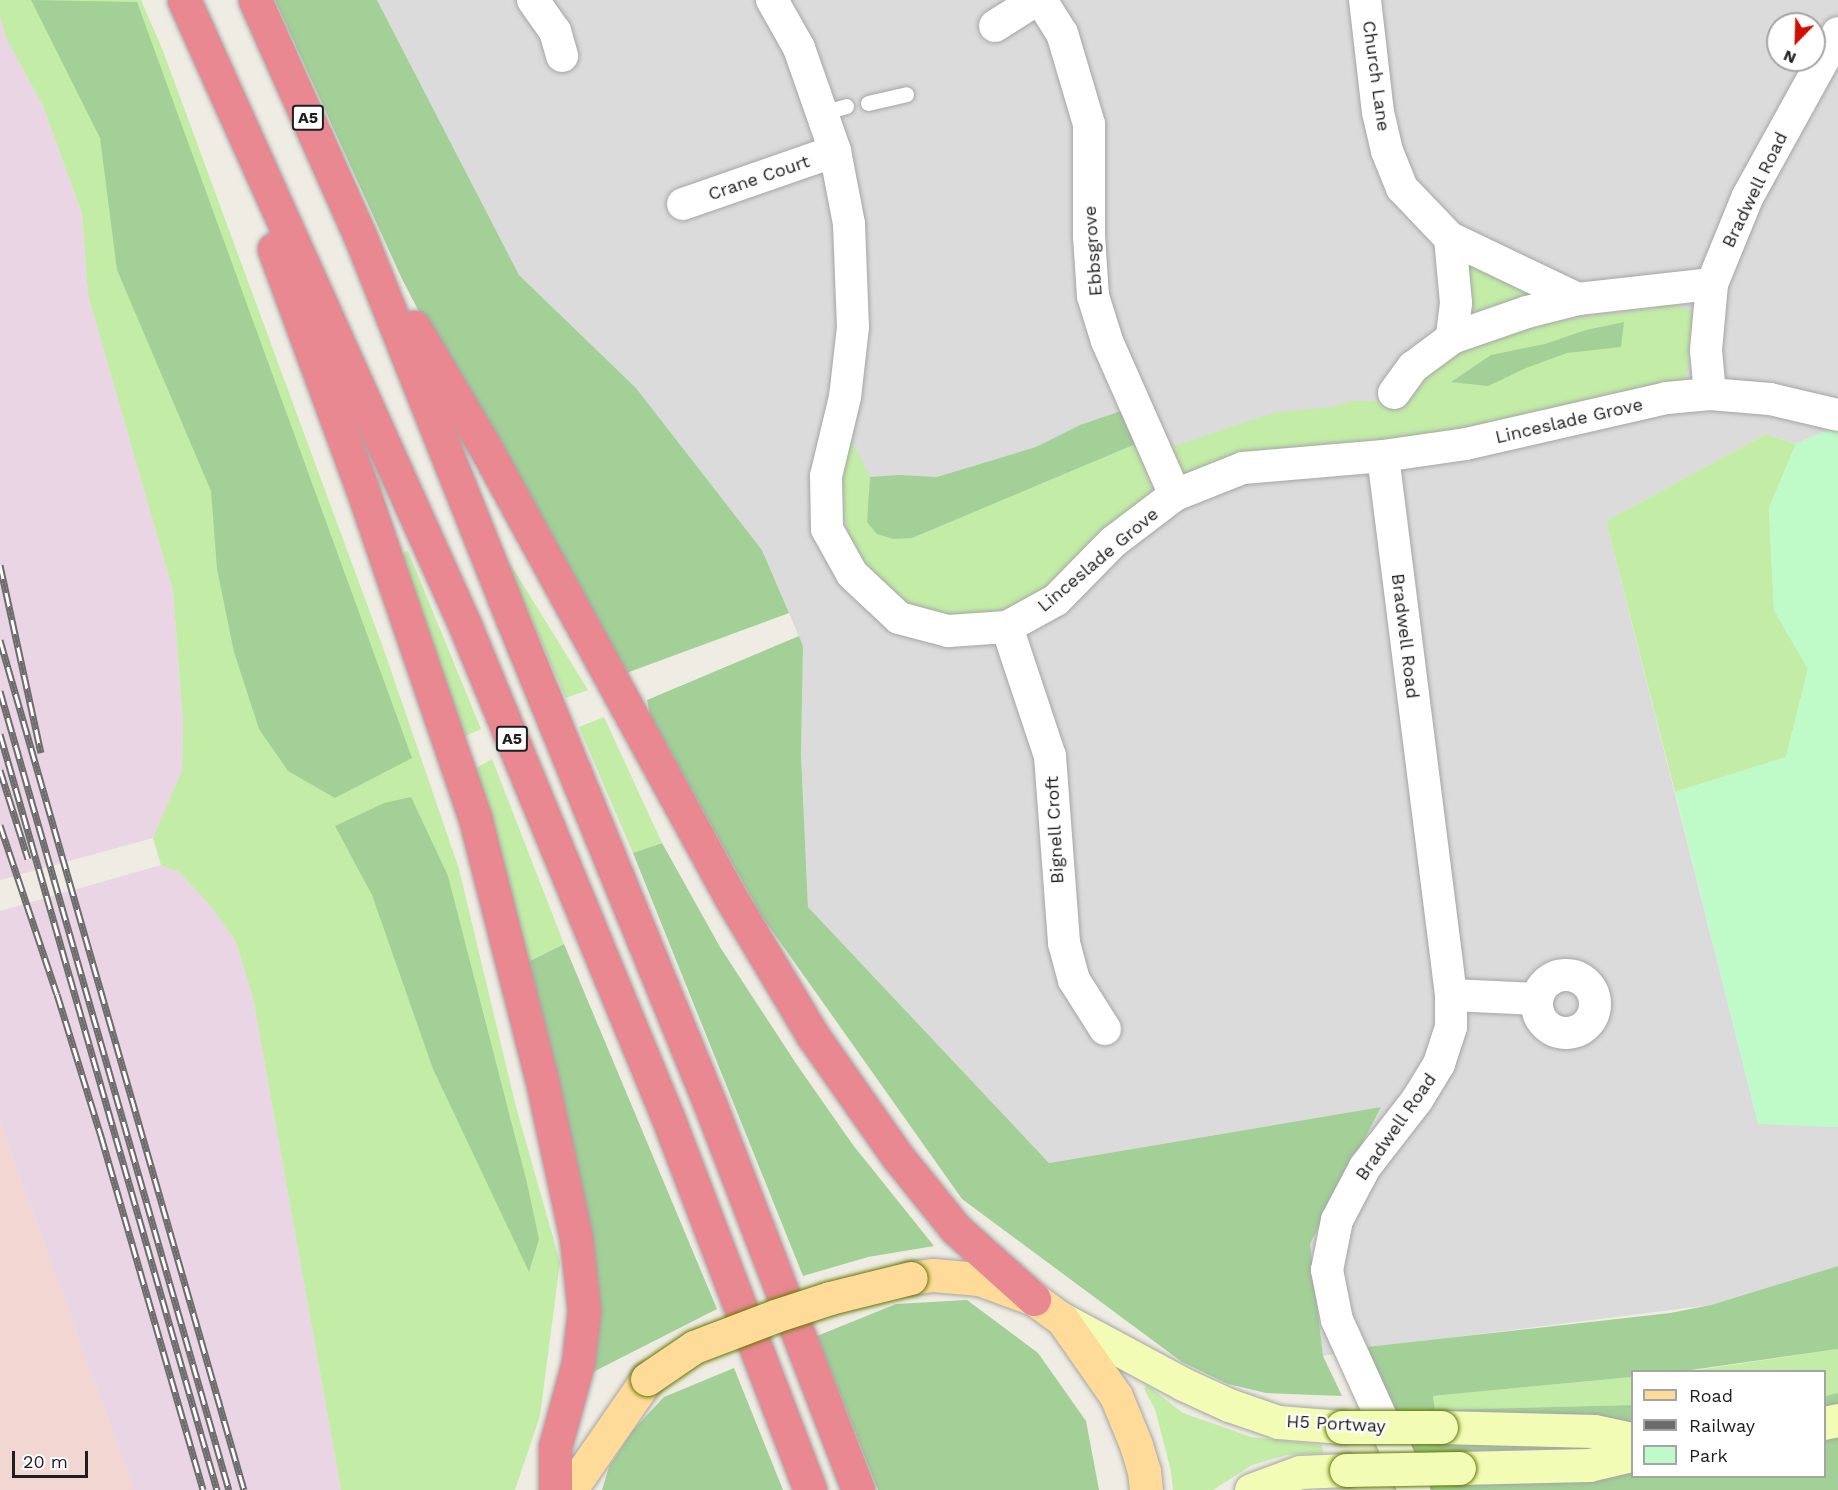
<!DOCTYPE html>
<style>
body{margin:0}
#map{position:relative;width:1838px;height:1490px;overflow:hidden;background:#efece3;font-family:"Work Sans",sans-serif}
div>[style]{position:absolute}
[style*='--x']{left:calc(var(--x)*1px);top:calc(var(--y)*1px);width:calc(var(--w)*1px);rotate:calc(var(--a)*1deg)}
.residential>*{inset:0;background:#dcdbdb}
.commercial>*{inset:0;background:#f1d6d2}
.industrial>*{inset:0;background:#e9d5e3}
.grass>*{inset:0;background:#c3eca7}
.forest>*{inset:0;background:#a3d097}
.park>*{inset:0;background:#befbc8}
.roads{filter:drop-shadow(0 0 2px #a5a5a5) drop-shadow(0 0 2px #a5a5a5)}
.lane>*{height:15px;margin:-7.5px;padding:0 7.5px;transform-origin:7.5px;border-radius:7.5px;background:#fff}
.street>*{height:32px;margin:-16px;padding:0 16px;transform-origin:16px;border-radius:16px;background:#fff}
.street>.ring{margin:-16px;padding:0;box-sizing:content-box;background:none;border:32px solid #fff;border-radius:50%}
.secondary>*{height:33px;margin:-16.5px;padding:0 16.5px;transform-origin:16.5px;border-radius:16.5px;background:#f2fcb5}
.primary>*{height:33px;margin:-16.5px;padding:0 16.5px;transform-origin:16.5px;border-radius:16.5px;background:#ffdb99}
.highway>*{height:33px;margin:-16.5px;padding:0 16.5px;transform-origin:16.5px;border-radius:16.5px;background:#ea8892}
.rail>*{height:7px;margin-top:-3.5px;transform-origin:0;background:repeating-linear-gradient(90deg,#fff 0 14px,#6c6c6c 0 28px);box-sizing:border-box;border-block:2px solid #6c6c6c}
.bridges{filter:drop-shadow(0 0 2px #627901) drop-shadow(0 0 2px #627901)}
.secondary-bridge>*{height:33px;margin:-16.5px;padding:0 16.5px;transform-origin:16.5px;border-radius:16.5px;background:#f2fcb5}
.primary-bridge>*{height:33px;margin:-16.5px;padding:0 16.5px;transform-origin:16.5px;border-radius:16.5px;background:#ffdb99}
span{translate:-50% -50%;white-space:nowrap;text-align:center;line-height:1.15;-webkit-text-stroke:4.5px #fff;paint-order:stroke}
.shield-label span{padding:2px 4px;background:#fff;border:2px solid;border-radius:4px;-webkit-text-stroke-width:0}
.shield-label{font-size:16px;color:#1e1e1e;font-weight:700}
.street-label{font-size:18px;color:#1e1e1e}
.legend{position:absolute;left:1631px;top:1370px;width:195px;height:108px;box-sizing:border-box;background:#fff;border:2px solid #a5a5a5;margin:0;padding:8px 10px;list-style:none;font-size:18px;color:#1e1e1e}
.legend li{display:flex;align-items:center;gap:12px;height:30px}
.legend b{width:30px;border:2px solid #a5a5a5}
.north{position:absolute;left:1766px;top:12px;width:60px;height:60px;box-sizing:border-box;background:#fff;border:2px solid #a5a5a5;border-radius:50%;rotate:203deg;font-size:16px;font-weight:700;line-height:24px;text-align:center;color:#1e1e1e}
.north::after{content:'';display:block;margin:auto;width:21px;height:27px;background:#c10;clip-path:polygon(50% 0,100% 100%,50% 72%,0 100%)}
.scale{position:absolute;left:12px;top:1451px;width:76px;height:27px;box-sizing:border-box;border:3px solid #1e1e1e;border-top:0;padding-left:8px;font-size:18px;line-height:21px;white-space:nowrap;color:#1e1e1e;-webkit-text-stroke:4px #fff;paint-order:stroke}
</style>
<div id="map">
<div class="residential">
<div style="clip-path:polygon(evenodd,377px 0,1838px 0,1838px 426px,1796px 444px,1766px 434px,1606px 521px,1758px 1123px,1838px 1127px,1838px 1266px,1711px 1305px,1408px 1343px,1323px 1356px,1310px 1244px,1381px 1107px,1049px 1163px,808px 907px,801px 754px,803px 646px,762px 550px,636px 388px,519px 275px,377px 0,1778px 24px,1814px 24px,1814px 60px,1778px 60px,1778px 24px)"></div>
</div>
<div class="commercial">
<div style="clip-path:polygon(0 1122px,134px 1490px,0 1490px)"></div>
</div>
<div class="industrial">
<div style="clip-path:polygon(0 16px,6px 38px,43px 106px,82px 214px,88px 295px,173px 591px,183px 725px,182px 770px,153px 838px,0 880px)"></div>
<div style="clip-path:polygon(161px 865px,179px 872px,213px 909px,236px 942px,253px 998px,341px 1490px,134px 1490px,0 1122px,0 911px)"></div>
</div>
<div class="grass">
<div style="clip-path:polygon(0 0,141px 0,163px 51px,385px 653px,459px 869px,516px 1107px,560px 1262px,540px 1416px,515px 1490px,341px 1490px,253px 998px,236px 942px,213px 909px,179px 872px,161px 865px,153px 838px,182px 770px,183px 724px,173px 591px,88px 295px,82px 214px,43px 106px,6px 38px,0 16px)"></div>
<div style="clip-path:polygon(1466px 256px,1542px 292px,1468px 313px)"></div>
<div style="clip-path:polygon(1674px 305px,1694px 311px,1687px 373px,1684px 383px,1403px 442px,1211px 466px,1178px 475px,1166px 449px,1248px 421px,1280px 412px,1332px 407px,1351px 401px,1379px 401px,1404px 409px,1416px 380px,1458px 346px,1536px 324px)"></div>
<div style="clip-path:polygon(847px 432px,870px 477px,867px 522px,912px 538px,1138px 443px,1153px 492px,1059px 581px,1019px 606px,992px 615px,956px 618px,903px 604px,858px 560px,847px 533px,839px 459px)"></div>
<div style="clip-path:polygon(1766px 434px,1796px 444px,1769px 508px,1774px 610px,1808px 669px,1786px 757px,1675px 792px,1606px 521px)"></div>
<div style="clip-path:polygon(498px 544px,588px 690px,566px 698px)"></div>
<div style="clip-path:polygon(408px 551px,481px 729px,461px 738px,396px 556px)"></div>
<div style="clip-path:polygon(604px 717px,662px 843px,633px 853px,579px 727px)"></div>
<div style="clip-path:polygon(492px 759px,564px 944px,528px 962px,471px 771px)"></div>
<div style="clip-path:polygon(1838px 1349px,1838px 1393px,1825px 1396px,1824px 1372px,1684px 1372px)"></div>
<div style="clip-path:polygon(1632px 1377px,1632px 1405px,1435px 1410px,1433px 1396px)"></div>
<div style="clip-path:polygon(1147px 1385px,1183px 1413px,1251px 1437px,1322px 1445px,1323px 1453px,1287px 1455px,1252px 1465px,1213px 1490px,1173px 1490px,1171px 1471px,1155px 1409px,1144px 1389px)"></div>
</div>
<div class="forest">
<div style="clip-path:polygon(31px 0,137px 2px,412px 758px,335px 798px,288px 771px,259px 729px,234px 652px,217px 569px,211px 491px,117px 270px,100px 138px)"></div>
<div style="clip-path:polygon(275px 0,377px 0,519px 275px,636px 388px,762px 550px,789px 613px,621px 675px,492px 451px,402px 279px)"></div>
<div style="clip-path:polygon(1624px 322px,1621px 347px,1567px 353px,1526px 368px,1488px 386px,1451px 382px,1491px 355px,1545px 344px,1586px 330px)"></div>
<div style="clip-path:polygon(1121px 411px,1138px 443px,912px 538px,893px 539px,877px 534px,867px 522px,870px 477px,899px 475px,937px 477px,1036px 447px,1080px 425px)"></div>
<div style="clip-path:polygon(799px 636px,803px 646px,801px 754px,808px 907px,1049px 1163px,1381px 1107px,1310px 1244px,1323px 1356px,1342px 1396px,1266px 1393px,1228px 1384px,1182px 1362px,962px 1199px,761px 915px,650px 715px,647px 700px)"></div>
<div style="clip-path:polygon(411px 797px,448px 876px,527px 1183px,539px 1239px,529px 1272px,433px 1069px,372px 895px,335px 826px,384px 803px)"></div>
<div style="clip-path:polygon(662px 843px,720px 947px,797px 1065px,853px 1145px,934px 1246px,868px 1257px,803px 1276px,633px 853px)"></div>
<div style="clip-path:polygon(564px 944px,717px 1309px,593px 1372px,594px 1319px,590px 1236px,546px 1029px,528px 962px)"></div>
<div style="clip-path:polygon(1838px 1266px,1838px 1349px,1684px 1371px,1632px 1372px,1632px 1377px,1433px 1396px,1435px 1410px,1632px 1405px,1632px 1476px,1824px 1476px,1825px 1396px,1838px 1393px,1838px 1490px,1432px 1490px,1367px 1347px,1670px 1313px,1711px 1305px)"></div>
<div style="clip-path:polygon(967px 1300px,1038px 1353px,1086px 1421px,1099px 1490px,878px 1490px,817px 1336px,896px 1304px)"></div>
<div style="clip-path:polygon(734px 1368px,783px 1490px,602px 1490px,609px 1467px,633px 1430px,664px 1397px)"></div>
</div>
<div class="park">
<div style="clip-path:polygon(1838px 426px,1838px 1127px,1758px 1124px,1675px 792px,1786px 757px,1808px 669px,1774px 610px,1769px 508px,1796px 444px)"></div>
</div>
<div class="roads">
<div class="lane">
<div style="--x:868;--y:103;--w:39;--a:-13"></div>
<div style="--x:822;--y:113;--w:25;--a:-16"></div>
</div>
<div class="street">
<div style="--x:533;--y:0;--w:38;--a:55"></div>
<div style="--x:555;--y:31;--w:26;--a:74"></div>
<div style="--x:772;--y:0;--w:55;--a:60.6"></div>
<div style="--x:799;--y:48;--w:109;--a:70.7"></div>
<div style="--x:835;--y:151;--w:74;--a:79.1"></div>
<div style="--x:849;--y:224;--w:103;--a:87.8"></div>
<div style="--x:853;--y:327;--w:70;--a:96.5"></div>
<div style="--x:845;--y:397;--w:81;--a:103.5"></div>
<div style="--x:826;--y:476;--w:53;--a:88.9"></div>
<div style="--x:827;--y:529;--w:51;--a:60.9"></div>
<div style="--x:852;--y:574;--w:64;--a:43.1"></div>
<div style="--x:899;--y:618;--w:51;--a:14.9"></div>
<div style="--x:948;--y:631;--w:59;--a:-3.9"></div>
<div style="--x:1007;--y:627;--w:56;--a:-28.9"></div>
<div style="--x:1056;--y:600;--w:81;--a:-45.5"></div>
<div style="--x:1113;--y:542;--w:78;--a:-37.2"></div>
<div style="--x:1175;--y:495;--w:73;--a:-21.7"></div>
<div style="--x:1243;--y:468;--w:141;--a:-4.9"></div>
<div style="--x:1383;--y:456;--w:84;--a:-8.2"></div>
<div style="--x:1466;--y:444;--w:206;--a:-12.9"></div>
<div style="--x:1667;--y:398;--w:43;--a:-5.3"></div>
<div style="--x:1710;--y:394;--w:60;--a:4.8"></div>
<div style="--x:1770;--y:399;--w:70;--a:13.2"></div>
<div style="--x:1041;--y:0;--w:39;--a:58"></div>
<div style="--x:1062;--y:33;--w:95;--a:73.5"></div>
<div style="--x:1089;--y:124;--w:112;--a:90"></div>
<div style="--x:1089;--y:236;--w:60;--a:86.2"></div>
<div style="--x:1093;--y:296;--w:47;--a:72.7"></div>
<div style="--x:1107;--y:341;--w:168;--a:66.2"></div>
<div style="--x:1365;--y:0;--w:113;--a:83.4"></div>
<div style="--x:1378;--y:112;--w:40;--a:77"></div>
<div style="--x:1387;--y:151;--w:40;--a:68"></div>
<div style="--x:1402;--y:188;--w:69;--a:46.2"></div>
<div style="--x:1450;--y:238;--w:142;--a:25.5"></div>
<div style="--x:1578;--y:299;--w:135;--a:-6.4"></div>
<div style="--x:995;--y:26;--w:49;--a:-32.4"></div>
<div style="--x:683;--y:204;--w:161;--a:-19.2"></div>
<div style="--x:1450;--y:238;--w:65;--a:84.7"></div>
<div style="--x:1456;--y:303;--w:35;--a:97"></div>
<div style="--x:1394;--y:393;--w:32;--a:-54"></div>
<div style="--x:1413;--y:367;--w:49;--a:-36.6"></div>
<div style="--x:1452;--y:338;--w:79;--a:-19.1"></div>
<div style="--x:1527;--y:312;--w:53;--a:-14.3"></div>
<div style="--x:1710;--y:394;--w:44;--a:-95.2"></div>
<div style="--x:1706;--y:350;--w:66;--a:-84.8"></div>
<div style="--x:1712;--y:284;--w:95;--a:-67.8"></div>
<div style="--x:1748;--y:196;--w:186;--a:-61.1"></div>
<div style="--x:1383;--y:456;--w:543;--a:82.81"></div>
<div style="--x:1451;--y:995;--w:32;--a:90"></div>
<div style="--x:1451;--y:1027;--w:39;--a:108"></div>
<div style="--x:1439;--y:1064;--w:42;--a:121.4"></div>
<div style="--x:1417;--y:1100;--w:85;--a:127.8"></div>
<div style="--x:1365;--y:1167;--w:60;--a:117.8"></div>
<div style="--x:1337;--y:1220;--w:51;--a:101.3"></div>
<div style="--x:1327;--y:1270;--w:51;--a:78.7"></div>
<div style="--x:1337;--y:1320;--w:187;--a:65.6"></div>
<div style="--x:1007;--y:627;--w:136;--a:71.6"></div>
<div style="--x:1050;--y:756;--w:188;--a:85.7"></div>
<div style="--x:1064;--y:943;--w:38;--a:75"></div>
<div style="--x:1074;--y:980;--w:58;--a:57.7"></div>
<div class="ring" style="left:1537px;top:975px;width:26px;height:26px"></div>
<div style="--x:1451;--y:995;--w:86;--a:2.7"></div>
</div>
<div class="secondary">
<div style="--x:1062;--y:1319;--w:137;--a:28.2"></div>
<div style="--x:1183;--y:1384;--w:51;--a:24.5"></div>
<div style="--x:1229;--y:1405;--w:52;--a:19.1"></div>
<div style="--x:1278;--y:1422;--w:64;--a:4.5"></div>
<div style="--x:1824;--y:1423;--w:14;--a:-12"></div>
<div style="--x:1441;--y:1427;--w:153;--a:1.5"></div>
<div style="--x:1594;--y:1431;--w:39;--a:12"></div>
<div style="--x:1459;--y:1468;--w:130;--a:-1.3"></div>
<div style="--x:1589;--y:1465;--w:44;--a:-13.1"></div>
<div style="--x:1251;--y:1490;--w:52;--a:-20.2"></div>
<div style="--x:1300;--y:1472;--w:46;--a:-2.5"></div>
</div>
<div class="primary">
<div style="--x:911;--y:1278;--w:22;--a:-8"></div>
<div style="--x:933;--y:1275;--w:46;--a:5"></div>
<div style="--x:979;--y:1279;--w:59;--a:20"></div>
<div style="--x:1034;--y:1299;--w:34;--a:36"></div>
<div style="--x:1062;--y:1319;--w:94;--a:55"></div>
<div style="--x:1116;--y:1396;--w:53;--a:67.8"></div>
<div style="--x:1136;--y:1445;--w:27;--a:73"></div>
<div style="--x:1144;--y:1471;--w:19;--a:84"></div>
<div style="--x:570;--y:1490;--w:135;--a:-55.3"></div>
</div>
<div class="highway">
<div style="--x:184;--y:0;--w:683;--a:65.8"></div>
<div style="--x:464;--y:623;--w:535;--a:67.6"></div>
<div style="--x:668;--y:1118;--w:398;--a:69.1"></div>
<div style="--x:255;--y:0;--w:258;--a:66"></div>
<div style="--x:360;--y:236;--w:393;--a:68.3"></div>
<div style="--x:505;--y:601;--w:543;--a:67.83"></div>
<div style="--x:710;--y:1104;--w:413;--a:69"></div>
<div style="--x:274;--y:249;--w:255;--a:69.8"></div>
<div style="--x:362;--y:488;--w:349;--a:71.1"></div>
<div style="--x:475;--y:818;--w:266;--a:75.7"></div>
<div style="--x:541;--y:1076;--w:166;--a:77.8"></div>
<div style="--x:576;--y:1238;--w:73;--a:83.7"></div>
<div style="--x:584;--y:1311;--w:52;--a:96.6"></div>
<div style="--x:578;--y:1363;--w:87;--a:105.3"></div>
<div style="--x:555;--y:1447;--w:43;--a:90"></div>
<div style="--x:414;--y:327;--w:139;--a:59.4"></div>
<div style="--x:485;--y:447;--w:514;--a:61.39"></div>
<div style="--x:731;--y:898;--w:161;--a:59.3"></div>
<div style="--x:813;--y:1036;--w:146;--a:55"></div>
<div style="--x:897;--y:1156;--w:94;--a:51.1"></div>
<div style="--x:956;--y:1229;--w:105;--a:41.9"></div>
</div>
</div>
<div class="rail">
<div style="--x:0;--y:565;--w:192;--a:77.7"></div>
<div style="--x:0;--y:640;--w:884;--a:73.98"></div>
<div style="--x:0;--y:691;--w:831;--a:74.01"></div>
<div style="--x:0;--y:734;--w:787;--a:73.98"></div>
<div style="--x:0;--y:770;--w:93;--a:72.5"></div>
<div style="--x:0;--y:825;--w:178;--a:71.4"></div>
<div style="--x:57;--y:994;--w:149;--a:72.8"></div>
<div style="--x:101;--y:1136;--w:368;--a:73.9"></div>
</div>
<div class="bridges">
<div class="secondary-bridge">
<div style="--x:1342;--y:1427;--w:99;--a:0"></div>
<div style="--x:1346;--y:1470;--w:113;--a:-1"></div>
</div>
<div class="primary-bridge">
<div style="--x:647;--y:1379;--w:57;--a:-34.2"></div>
<div style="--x:694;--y:1347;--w:87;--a:-20.9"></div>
<div style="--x:775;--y:1316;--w:58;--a:-18.1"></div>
<div style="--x:830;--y:1298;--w:83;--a:-13.9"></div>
</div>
</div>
<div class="shield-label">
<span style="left:308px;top:118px">A5</span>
<span style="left:512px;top:739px">A5</span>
</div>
<div class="street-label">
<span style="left:1376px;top:76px;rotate:82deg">Church Lane</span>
<span style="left:759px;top:178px;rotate:-19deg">Crane Court</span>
<span style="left:1755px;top:190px;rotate:-64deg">Bradwell Road</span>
<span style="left:1093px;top:251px;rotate:-94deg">Ebbsgrove</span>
<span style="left:1569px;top:421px;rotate:-13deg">Linceslade Grove</span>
<span style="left:1098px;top:560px;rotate:-40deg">Linceslade Grove</span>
<span style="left:1405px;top:636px;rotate:83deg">Bradwell Road</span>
<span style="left:1055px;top:830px;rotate:-93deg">Bignell Croft</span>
<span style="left:1396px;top:1127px;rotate:-55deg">Bradwell Road</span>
<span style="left:1336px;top:1424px;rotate:3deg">H5 Portway</span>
</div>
<ul class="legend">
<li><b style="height:8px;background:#ffdb99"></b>Road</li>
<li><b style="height:8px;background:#6c6c6c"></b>Railway</li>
<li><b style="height:16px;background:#befbc8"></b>Park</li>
</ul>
<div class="north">N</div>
<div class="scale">20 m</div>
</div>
